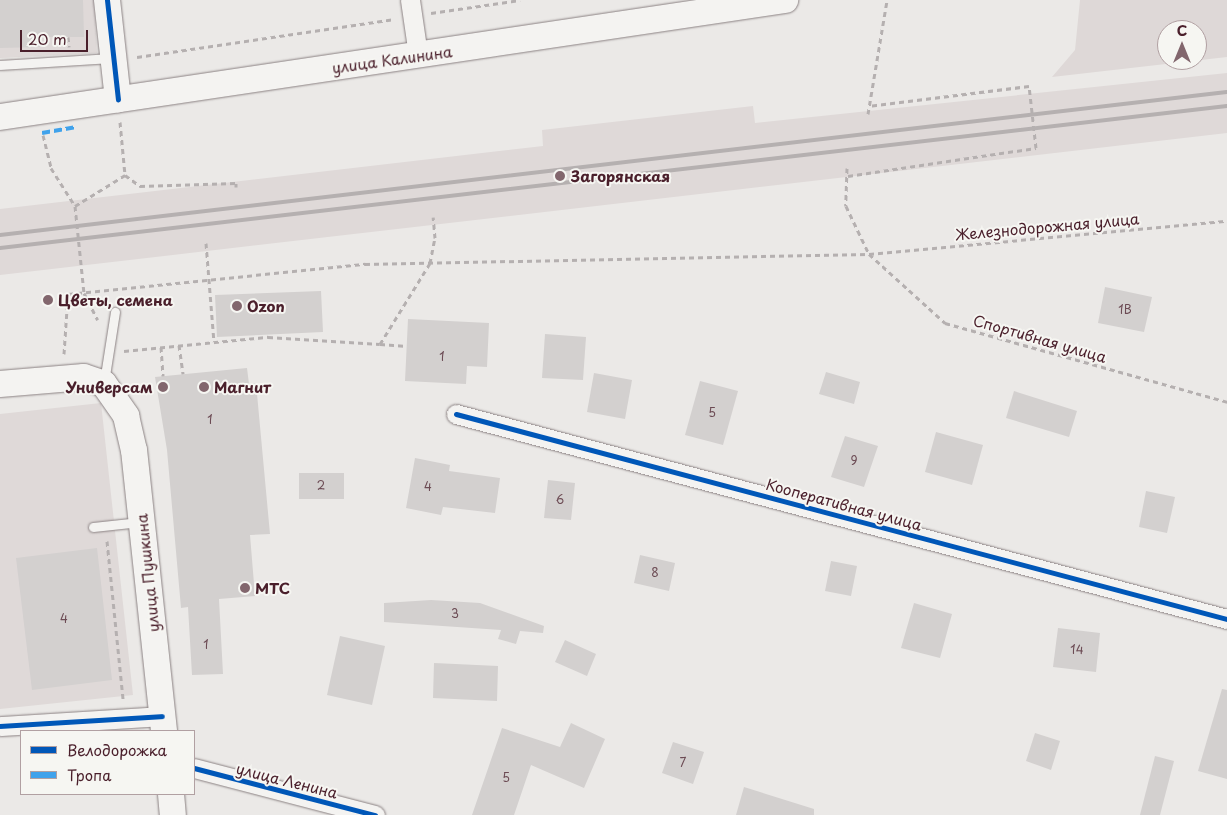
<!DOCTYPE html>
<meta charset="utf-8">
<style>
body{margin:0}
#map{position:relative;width:1227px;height:815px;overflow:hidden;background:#ebe9e7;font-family:"Playpen Sans",sans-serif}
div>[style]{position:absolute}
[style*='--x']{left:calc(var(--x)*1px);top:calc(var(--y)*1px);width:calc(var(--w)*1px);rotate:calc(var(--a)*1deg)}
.built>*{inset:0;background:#dfd9d8}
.green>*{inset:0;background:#ded8d7}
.building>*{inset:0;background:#d3d0cf}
.path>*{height:3px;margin-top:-1.5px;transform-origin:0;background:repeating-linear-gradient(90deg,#b5b0b0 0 5px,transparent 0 9px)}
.roads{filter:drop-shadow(0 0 1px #8b8283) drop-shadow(0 0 1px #8b8283)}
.lane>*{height:9px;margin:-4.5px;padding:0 4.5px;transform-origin:4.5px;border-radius:4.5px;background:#f4f3f1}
.street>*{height:19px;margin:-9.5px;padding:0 9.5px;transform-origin:9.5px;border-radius:9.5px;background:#f4f3f1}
.secondary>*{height:26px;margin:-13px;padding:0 13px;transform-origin:13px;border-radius:13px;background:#f4f3f1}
.rail>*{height:4px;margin:-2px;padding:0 2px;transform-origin:2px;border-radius:2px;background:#b5b0b0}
.quiet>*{height:4px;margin-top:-2px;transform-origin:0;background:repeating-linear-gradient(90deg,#40a2eb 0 8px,transparent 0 12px)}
.cycleway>*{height:5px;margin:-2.5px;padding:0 2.5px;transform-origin:2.5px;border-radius:2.5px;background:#0057b8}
.dots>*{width:14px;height:14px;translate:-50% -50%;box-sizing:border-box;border:2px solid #f6f6f2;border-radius:50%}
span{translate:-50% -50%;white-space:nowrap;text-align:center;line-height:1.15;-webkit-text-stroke:4px #f6f6f2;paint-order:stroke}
.number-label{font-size:12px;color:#6c4b54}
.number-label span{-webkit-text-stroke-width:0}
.street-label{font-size:15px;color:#4a1f2b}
.poi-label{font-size:15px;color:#4a1f2b;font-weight:700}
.left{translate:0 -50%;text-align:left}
.right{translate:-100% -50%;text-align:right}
.legend{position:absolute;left:20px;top:730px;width:175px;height:65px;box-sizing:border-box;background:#f6f6f2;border:1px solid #b1a0a2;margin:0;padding:6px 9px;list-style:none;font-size:15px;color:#4a1f2b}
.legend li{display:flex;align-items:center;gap:10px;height:25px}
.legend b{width:25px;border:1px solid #b1a0a2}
.north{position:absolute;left:1157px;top:20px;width:50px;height:50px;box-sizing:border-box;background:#f6f6f2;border:1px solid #b1a0a2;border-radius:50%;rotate:0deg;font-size:14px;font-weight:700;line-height:20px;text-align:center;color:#4a1f2b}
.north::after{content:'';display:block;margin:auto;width:18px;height:22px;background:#82666d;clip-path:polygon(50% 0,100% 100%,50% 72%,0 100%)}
.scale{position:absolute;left:20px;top:30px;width:68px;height:22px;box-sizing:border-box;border:2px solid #4a1f2b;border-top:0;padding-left:6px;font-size:15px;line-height:18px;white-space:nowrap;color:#4a1f2b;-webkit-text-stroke:4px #f6f6f2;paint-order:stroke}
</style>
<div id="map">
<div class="built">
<div style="clip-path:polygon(0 0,94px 0,97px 53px,0 58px)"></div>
<div style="clip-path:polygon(1227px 73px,1227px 133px,0 275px,0 209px,543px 146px,542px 130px,753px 106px,755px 123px)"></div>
<div style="clip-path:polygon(101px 403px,133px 695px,0 709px,0 414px)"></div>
</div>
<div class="green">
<div style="clip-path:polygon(evenodd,1080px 0,1227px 0,1227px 57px,1052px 77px,1075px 50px,1080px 0,1167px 30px,1197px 30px,1197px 60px,1167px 60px,1167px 30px)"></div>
</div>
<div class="building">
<div style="clip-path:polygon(0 0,83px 0,84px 37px,40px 37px,40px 47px,0 48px)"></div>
<div style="clip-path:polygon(1105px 287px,1152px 297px,1144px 332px,1098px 323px)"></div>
<div style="clip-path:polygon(321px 291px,323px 332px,217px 337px,215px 295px)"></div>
<div style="clip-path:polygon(408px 319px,489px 323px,487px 367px,467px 366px,466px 384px,405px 381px)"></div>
<div style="clip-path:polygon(545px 334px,586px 337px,583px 380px,542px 378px)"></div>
<div style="clip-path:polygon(247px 368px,249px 384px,256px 383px,270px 534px,250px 535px,255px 596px,219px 599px,223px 674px,192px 675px,188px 607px,181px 608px,167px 450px,155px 377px)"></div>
<div style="clip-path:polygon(826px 372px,860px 382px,854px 404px,819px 394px)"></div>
<div style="clip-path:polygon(594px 373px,632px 380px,625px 419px,587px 412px)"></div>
<div style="clip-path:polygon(700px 381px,738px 391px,723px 445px,685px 435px)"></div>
<div style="clip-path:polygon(1014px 391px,1077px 411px,1069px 437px,1006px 418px)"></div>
<div style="clip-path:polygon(936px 432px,983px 445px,972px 485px,925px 472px)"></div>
<div style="clip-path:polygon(845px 436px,878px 446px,864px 487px,831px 477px)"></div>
<div style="clip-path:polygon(415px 458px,450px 465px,449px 471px,500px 478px,495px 513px,443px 507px,441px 515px,406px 508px)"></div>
<div style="clip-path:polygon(299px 473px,344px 473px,344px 499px,299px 499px)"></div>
<div style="clip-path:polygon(548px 480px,575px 483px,571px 520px,544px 518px)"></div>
<div style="clip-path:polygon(1146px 491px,1175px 497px,1167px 533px,1139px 527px)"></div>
<div style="clip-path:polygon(97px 548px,112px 680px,32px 690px,16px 558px)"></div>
<div style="clip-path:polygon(640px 555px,675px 563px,669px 591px,634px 583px)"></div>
<div style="clip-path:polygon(831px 561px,857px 566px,851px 596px,825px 591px)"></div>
<div style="clip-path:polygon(431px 600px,480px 603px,544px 626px,543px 633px,520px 631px,516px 644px,498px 639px,501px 630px,384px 622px,384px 603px)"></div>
<div style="clip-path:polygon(914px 603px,952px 614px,940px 658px,901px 648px)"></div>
<div style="clip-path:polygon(1058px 628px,1100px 633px,1096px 672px,1053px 667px)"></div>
<div style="clip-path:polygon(340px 636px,385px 646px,372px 705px,327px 695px)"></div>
<div style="clip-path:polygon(565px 640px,596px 654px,587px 676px,555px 662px)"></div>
<div style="clip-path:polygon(434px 663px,498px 666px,497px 701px,433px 698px)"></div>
<div style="clip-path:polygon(1222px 689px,1227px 690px,1227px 779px,1198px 771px)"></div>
<div style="clip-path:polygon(571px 723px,605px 739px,584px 788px,531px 765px,514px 815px,472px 815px,502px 728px,560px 747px)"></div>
<div style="clip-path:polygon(1035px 733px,1060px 741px,1051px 770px,1026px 761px)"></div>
<div style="clip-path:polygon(673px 742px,704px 752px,693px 784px,662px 773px)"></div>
<div style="clip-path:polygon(1155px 756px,1174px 761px,1160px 815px,1140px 815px)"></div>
<div style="clip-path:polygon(744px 787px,814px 809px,814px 815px,736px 815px)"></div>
</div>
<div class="path">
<div style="--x:431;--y:13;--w:90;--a:-8.3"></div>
<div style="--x:68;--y:37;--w:10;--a:84"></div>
<div style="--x:137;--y:57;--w:259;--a:-8.4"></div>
<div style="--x:868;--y:114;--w:116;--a:-80.5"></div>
<div style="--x:120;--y:122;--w:53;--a:84.6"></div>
<div style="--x:125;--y:175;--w:19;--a:36"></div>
<div style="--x:140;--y:186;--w:96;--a:-1.8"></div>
<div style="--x:236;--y:183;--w:4;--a:90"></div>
<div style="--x:43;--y:135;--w:34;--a:76"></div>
<div style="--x:51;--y:168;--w:45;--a:57.7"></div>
<div style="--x:75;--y:206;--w:87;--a:84.1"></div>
<div style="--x:84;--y:293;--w:30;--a:63"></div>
<div style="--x:847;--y:168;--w:38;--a:92"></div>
<div style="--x:846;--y:206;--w:53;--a:64.4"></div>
<div style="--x:869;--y:254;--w:103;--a:42.2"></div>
<div style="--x:945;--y:323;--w:293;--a:15.6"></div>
<div style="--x:848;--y:176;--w:190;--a:-8.5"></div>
<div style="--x:1036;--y:148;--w:62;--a:-96.4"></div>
<div style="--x:1029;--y:86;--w:162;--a:172.9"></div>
<div style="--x:75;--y:206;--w:59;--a:-31.8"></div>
<div style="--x:206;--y:243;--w:99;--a:85.4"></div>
<div style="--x:380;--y:344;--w:27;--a:4"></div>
<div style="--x:179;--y:345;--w:29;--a:82"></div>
<div style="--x:161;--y:347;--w:29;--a:86"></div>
<div style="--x:124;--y:351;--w:145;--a:-5.6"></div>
<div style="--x:268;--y:337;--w:112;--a:3.6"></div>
<div style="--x:380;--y:344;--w:95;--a:-58.3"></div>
<div style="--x:430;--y:263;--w:25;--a:-79"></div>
<div style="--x:435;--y:238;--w:21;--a:-95"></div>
<div style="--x:64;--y:354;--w:60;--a:-86.2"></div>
<div style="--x:68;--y:294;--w:299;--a:-5.8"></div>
<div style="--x:365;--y:264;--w:504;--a:-1.14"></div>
<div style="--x:869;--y:254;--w:360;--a:-5.3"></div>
<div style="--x:107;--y:541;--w:159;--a:84.2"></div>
</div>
<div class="roads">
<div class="lane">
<div style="--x:0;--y:65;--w:111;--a:-3.6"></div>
<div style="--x:104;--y:382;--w:71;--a:-81.1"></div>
<div style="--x:93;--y:527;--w:47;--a:-6.1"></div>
</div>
<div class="street">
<div style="--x:410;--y:0;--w:56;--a:81.7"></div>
<div style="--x:456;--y:414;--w:798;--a:14.89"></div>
<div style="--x:0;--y:726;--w:162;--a:-3.5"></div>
<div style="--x:194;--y:768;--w:187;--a:14.6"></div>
</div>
<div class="secondary">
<div style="--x:107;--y:0;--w:100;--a:83.7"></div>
<div style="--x:0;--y:117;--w:794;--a:-8.48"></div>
<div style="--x:0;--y:384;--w:84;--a:-4.8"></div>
<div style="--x:84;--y:377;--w:21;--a:19"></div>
<div style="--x:104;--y:384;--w:39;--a:55"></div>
<div style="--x:126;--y:416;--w:35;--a:77"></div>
<div style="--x:134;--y:450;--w:283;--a:83.9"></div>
<div style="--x:171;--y:794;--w:21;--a:85"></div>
</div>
</div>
<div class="rail">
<div style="--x:0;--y:235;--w:1235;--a:-6.65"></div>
<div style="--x:0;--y:248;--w:1235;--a:-6.6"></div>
</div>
<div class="quiet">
<div style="--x:42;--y:133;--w:35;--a:-10"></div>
</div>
<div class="cycleway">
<div style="--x:107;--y:0;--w:100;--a:83.7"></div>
<div style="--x:456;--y:414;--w:798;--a:14.89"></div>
<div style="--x:0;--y:726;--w:162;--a:-3.5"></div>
<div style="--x:194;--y:768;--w:187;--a:14.6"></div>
</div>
<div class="dots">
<div style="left:560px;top:176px;background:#82666d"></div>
<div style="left:48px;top:300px;background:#82666d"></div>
<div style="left:237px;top:306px;background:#82666d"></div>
<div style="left:163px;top:387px;background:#82666d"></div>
<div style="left:204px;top:387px;background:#82666d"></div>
<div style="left:245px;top:588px;background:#82666d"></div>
</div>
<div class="number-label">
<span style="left:1125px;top:310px">1В</span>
<span style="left:442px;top:357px">1</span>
<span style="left:712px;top:413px">5</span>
<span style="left:210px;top:420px">1</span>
<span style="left:854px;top:461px">9</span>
<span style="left:321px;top:486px">2</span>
<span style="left:428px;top:487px">4</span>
<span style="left:560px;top:500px">6</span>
<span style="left:655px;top:573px">8</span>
<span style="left:455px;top:614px">3</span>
<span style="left:64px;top:619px">4</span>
<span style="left:206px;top:645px">1</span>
<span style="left:1077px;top:650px">14</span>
<span style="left:683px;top:763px">7</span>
<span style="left:506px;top:778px">5</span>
</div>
<div class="street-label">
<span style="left:392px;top:59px;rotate:-8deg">улица Калинина</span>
<span style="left:1047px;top:226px;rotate:-5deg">Железнодорожная улица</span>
<span style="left:1040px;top:338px;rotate:16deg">Спортивная улица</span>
<span style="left:844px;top:504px;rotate:15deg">Кооперативная улица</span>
<span style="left:147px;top:573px;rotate:-96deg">улица Пушкина</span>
<span style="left:287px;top:780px;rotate:14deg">улица Ленина</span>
</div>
<div class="poi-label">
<span class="left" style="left:571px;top:176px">Загорянская</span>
<span class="left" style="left:58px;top:300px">Цветы, семена</span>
<span class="left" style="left:247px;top:306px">Ozon</span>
<span class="right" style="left:153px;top:387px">Универсам</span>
<span class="left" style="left:214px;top:387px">Магнит</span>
<span class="left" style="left:255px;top:588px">МТС</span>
</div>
<ul class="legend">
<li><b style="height:6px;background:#0057b8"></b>Велодорожка</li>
<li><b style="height:6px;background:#40a2eb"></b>Тропа</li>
</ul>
<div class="north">С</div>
<div class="scale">20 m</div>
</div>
